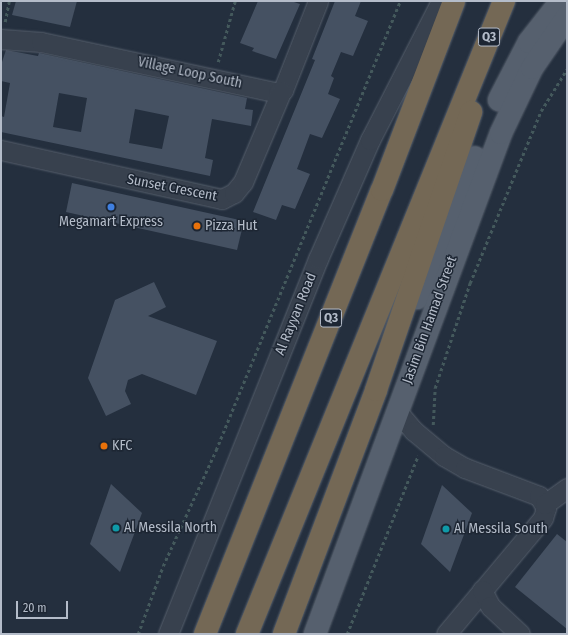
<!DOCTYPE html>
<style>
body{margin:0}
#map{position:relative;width:568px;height:635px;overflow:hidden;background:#242f3e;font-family:"Fira Sans Condensed",sans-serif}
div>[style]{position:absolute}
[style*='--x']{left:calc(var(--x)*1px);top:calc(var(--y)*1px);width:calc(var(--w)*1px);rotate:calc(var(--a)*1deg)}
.building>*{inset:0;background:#455162}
.path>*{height:2.5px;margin-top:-1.25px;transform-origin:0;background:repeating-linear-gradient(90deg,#44595c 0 3px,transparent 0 6px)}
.roads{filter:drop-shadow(0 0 1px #565f6c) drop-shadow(0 0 1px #565f6c)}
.minor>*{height:19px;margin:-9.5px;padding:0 9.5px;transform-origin:9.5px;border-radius:9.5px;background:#38414e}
.major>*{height:22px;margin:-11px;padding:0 11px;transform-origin:11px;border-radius:11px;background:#56606e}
.highway>*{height:22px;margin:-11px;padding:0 11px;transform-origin:11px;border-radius:11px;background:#746855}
.dots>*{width:11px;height:11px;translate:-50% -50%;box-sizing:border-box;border:2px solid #1d2633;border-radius:50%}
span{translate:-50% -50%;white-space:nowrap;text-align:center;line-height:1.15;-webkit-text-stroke:3px #1d2633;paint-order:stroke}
.shield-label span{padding:1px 3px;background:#1d2633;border:1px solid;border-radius:3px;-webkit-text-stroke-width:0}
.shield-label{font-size:13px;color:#b4bcc9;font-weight:700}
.street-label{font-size:14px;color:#b4bcc9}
.poi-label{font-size:14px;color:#b4bcc9}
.left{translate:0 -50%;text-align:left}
.frame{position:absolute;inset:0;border:2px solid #b4bcc9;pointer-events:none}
.scale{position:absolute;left:16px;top:601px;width:52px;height:18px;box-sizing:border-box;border:2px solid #b4bcc9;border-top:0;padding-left:5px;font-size:12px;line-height:14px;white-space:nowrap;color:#b4bcc9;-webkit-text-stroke:3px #1d2633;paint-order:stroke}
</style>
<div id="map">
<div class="building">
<div style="clip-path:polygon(16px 1px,77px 1px,70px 27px,12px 15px)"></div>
<div style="clip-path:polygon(258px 1px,291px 1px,300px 4px,276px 59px,252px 51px,254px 48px,240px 43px)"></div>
<div style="clip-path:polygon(335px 1px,361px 1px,355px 16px,368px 21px,353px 56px,341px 52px,331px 76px,334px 78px,328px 94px,340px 99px,322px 138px,310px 134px,297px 169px,310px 174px,295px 209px,282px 205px,276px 220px,253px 212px,315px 60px,312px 59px)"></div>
<div style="clip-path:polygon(evenodd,6px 50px,38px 56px,39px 53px,247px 98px,245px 109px,253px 110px,251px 126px,212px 119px,205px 158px,213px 160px,210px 176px,1px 132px,1px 116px,4px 117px,10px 83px,1px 81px,1px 65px,6px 50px,59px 93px,87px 98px,81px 132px,53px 127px,59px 93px,6px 50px,135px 109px,169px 116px,162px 149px,129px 143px,135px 109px)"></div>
<div style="clip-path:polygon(72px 183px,244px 221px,237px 250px,66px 212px)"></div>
<div style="clip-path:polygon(154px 282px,166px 307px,148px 316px,217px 341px,196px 395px,142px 374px,128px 380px,125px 391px,131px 404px,106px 416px,88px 378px,115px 300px)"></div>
<div style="clip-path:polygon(111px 484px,142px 513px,120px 572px,90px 544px)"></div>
<div style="clip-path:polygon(442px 485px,472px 513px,450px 572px,421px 544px)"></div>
<div style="clip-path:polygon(557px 534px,567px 542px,567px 629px,515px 587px)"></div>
</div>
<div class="path">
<div style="--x:5;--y:22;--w:21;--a:-79"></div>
<div style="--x:218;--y:62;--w:63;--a:-74.4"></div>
<div style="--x:433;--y:425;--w:37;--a:-87"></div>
<div style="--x:435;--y:388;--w:111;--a:-71.6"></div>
<div style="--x:470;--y:283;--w:186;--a:-67.6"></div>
<div style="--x:541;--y:111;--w:49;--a:-58.2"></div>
<div style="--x:138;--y:634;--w:72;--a:-69.8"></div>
<div style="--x:163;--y:566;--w:128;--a:-65.4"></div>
<div style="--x:216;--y:450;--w:485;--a:-67.7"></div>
<div style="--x:347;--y:634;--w:192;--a:-68.3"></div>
</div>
<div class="roads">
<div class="minor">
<div style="--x:1;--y:39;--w:40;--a:4.3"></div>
<div style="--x:41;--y:42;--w:242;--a:12.1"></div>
<div style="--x:278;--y:93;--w:6;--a:-31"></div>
<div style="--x:283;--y:90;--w:96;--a:-68.5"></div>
<div style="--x:1;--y:150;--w:226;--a:12.5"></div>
<div style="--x:222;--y:199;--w:13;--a:-27"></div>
<div style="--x:234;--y:193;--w:14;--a:-51"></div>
<div style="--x:243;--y:182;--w:98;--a:-67.1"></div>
<div style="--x:397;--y:411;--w:26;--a:50"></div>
<div style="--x:414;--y:431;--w:39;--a:40"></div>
<div style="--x:444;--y:456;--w:24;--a:30"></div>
<div style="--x:465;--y:468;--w:79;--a:20.7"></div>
<div style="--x:539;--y:496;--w:14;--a:60"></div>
<div style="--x:546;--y:508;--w:10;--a:107"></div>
<div style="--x:543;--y:518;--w:151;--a:129.9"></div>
<div style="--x:545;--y:504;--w:27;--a:-36"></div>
<div style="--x:482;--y:590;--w:18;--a:63"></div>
<div style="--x:490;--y:606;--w:41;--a:43"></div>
<div style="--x:168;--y:634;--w:404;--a:-68.2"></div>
<div style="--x:318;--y:259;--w:130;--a:-66.4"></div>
<div style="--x:370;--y:140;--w:156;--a:-62.9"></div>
</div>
<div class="major">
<div style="--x:499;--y:100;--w:65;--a:-62.7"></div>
<div style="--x:529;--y:42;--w:52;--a:-52"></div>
<div style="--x:417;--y:298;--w:152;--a:-67.5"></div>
<div style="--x:315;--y:634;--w:534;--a:-69.63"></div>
<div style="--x:501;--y:133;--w:72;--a:-64.5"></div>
<div style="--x:532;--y:68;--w:62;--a:-55.5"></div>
</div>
<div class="highway">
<div style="--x:205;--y:634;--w:478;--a:-68.3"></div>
<div style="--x:382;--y:190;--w:202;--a:-69.1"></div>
<div style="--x:247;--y:634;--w:683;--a:-67.9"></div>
<div style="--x:284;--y:634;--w:261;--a:-69.3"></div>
<div style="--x:376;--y:390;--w:294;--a:-71.1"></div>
</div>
</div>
<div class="dots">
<div style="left:111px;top:207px;background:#3f7fe0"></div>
<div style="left:197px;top:226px;background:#e8710a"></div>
<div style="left:104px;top:446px;background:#e8710a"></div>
<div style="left:116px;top:528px;background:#0f9aa8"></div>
<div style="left:446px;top:529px;background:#0f9aa8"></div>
</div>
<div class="shield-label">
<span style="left:489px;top:37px">Q3</span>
<span style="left:331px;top:318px">Q3</span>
</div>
<div class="street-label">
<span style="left:190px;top:73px;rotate:12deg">Village Loop South</span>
<span style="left:172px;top:188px;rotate:11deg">Sunset Crescent</span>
<span style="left:296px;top:314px;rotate:-68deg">Al Rayyan Road</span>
<span style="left:430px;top:320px;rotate:-70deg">Jasim Bin Hamad Street</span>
</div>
<div class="poi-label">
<span style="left:111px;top:222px">Megamart Express</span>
<span class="left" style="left:205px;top:226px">Pizza Hut</span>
<span class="left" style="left:112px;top:446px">KFC</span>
<span class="left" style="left:124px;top:528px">Al Messila North</span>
<span class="left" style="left:454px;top:529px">Al Messila South</span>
</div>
<div class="frame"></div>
<div class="scale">20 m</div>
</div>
